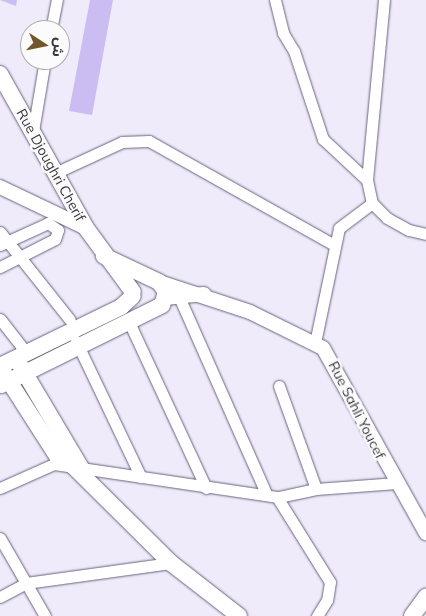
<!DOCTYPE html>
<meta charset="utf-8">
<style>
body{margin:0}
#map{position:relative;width:426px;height:616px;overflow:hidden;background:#efebfb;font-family:Mulish,"Noto Sans Arabic",sans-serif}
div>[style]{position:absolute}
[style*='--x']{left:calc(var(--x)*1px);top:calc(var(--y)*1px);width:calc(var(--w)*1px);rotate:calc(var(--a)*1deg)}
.building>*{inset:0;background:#cbbcf2}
.roads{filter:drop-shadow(0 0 1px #6a637a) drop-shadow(0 0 1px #6a637a)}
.minor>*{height:11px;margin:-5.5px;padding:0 5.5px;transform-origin:5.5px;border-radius:5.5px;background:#fff}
.tertiary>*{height:14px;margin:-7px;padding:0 7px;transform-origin:7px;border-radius:7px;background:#fff}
.secondary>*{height:16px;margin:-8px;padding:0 8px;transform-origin:8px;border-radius:8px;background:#fff}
span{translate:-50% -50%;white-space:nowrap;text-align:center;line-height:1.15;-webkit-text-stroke:5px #fbfbfb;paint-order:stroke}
.street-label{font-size:14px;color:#393640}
.north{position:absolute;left:20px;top:20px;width:50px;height:50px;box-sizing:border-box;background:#fbfbfb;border:1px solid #adacb0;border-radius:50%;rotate:101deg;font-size:14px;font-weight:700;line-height:20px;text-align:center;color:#393640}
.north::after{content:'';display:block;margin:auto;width:18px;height:22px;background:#725529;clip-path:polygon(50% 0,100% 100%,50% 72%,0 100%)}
</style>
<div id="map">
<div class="building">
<div style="clip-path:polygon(0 0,17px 0,16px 6px)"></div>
<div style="clip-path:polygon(90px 0,113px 0,92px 115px,69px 111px)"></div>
</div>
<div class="roads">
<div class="minor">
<div style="--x:275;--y:0;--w:34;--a:76"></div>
<div style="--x:283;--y:33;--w:21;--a:59"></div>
<div style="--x:294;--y:51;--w:93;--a:71.8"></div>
<div style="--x:323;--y:139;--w:60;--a:43"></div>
<div style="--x:384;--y:0;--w:181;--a:95.4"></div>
<div style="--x:367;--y:180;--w:24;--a:78"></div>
<div style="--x:372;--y:203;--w:21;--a:45"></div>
<div style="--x:387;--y:218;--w:25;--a:29"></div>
<div style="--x:409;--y:230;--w:17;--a:13"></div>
<div style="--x:51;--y:30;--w:31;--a:-79"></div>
<div style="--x:33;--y:131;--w:72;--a:-80.4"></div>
<div style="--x:55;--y:173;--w:74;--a:-24.8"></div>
<div style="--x:122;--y:142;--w:27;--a:-2"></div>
<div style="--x:149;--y:141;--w:212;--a:29.3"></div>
<div style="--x:0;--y:232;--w:112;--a:51.5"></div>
<div style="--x:0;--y:245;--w:53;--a:-24.6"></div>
<div style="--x:48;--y:223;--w:12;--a:35"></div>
<div style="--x:58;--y:230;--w:9;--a:108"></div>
<div style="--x:55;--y:239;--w:62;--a:153"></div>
<div style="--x:180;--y:299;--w:214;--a:66.1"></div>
<div style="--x:0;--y:319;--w:37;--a:52"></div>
<div style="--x:129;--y:322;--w:183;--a:65.1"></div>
<div style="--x:76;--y:341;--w:151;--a:64.5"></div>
<div style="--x:315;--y:343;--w:117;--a:-78.2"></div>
<div style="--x:339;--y:228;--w:41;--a:-37.1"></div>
<div style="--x:279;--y:386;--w:109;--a:70.2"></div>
<div style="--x:316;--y:489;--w:40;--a:168"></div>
<div style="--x:277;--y:497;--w:100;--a:58.1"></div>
<div style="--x:330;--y:582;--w:18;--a:99"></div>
<div style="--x:327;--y:600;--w:19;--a:122"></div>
<div style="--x:0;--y:488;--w:59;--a:-24"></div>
<div style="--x:54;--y:464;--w:225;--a:8.4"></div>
<div style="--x:316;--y:489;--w:81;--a:-4.2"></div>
<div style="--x:0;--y:538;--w:90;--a:60"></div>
<div style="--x:0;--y:597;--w:30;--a:-28"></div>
<div style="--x:26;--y:583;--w:146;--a:-7.9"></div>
</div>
<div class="tertiary">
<div style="--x:0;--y:187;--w:95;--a:25.5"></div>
<div style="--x:159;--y:282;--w:96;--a:18.2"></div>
<div style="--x:250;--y:312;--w:81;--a:26.3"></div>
<div style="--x:323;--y:348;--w:212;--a:60.9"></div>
<div style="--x:165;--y:298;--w:39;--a:-6"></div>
</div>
<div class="secondary">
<div style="--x:0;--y:74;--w:176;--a:60.8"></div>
<div style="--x:86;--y:228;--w:79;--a:53.7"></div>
<div style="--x:20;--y:365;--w:123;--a:59.3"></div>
<div style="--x:0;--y:366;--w:135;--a:-26"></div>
<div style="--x:121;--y:307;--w:16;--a:-43"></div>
<div style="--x:0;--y:367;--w:106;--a:57.4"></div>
<div style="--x:57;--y:456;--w:19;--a:32"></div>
<div style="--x:73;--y:466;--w:138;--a:44.7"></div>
<div style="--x:171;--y:563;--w:86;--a:37.9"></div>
<div style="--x:1;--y:385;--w:180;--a:-26.4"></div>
<div style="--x:162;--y:305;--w:14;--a:-73"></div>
<div style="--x:166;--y:292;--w:12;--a:-125"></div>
<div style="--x:159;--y:282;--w:61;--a:-154.7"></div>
<div style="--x:412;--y:616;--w:24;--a:-54"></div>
</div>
</div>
<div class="street-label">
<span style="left:51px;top:165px;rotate:61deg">Rue Djoughri Cherif</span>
<span style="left:357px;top:410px;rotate:63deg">Rue Sahli Youcef</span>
</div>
<div class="north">ش</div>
</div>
